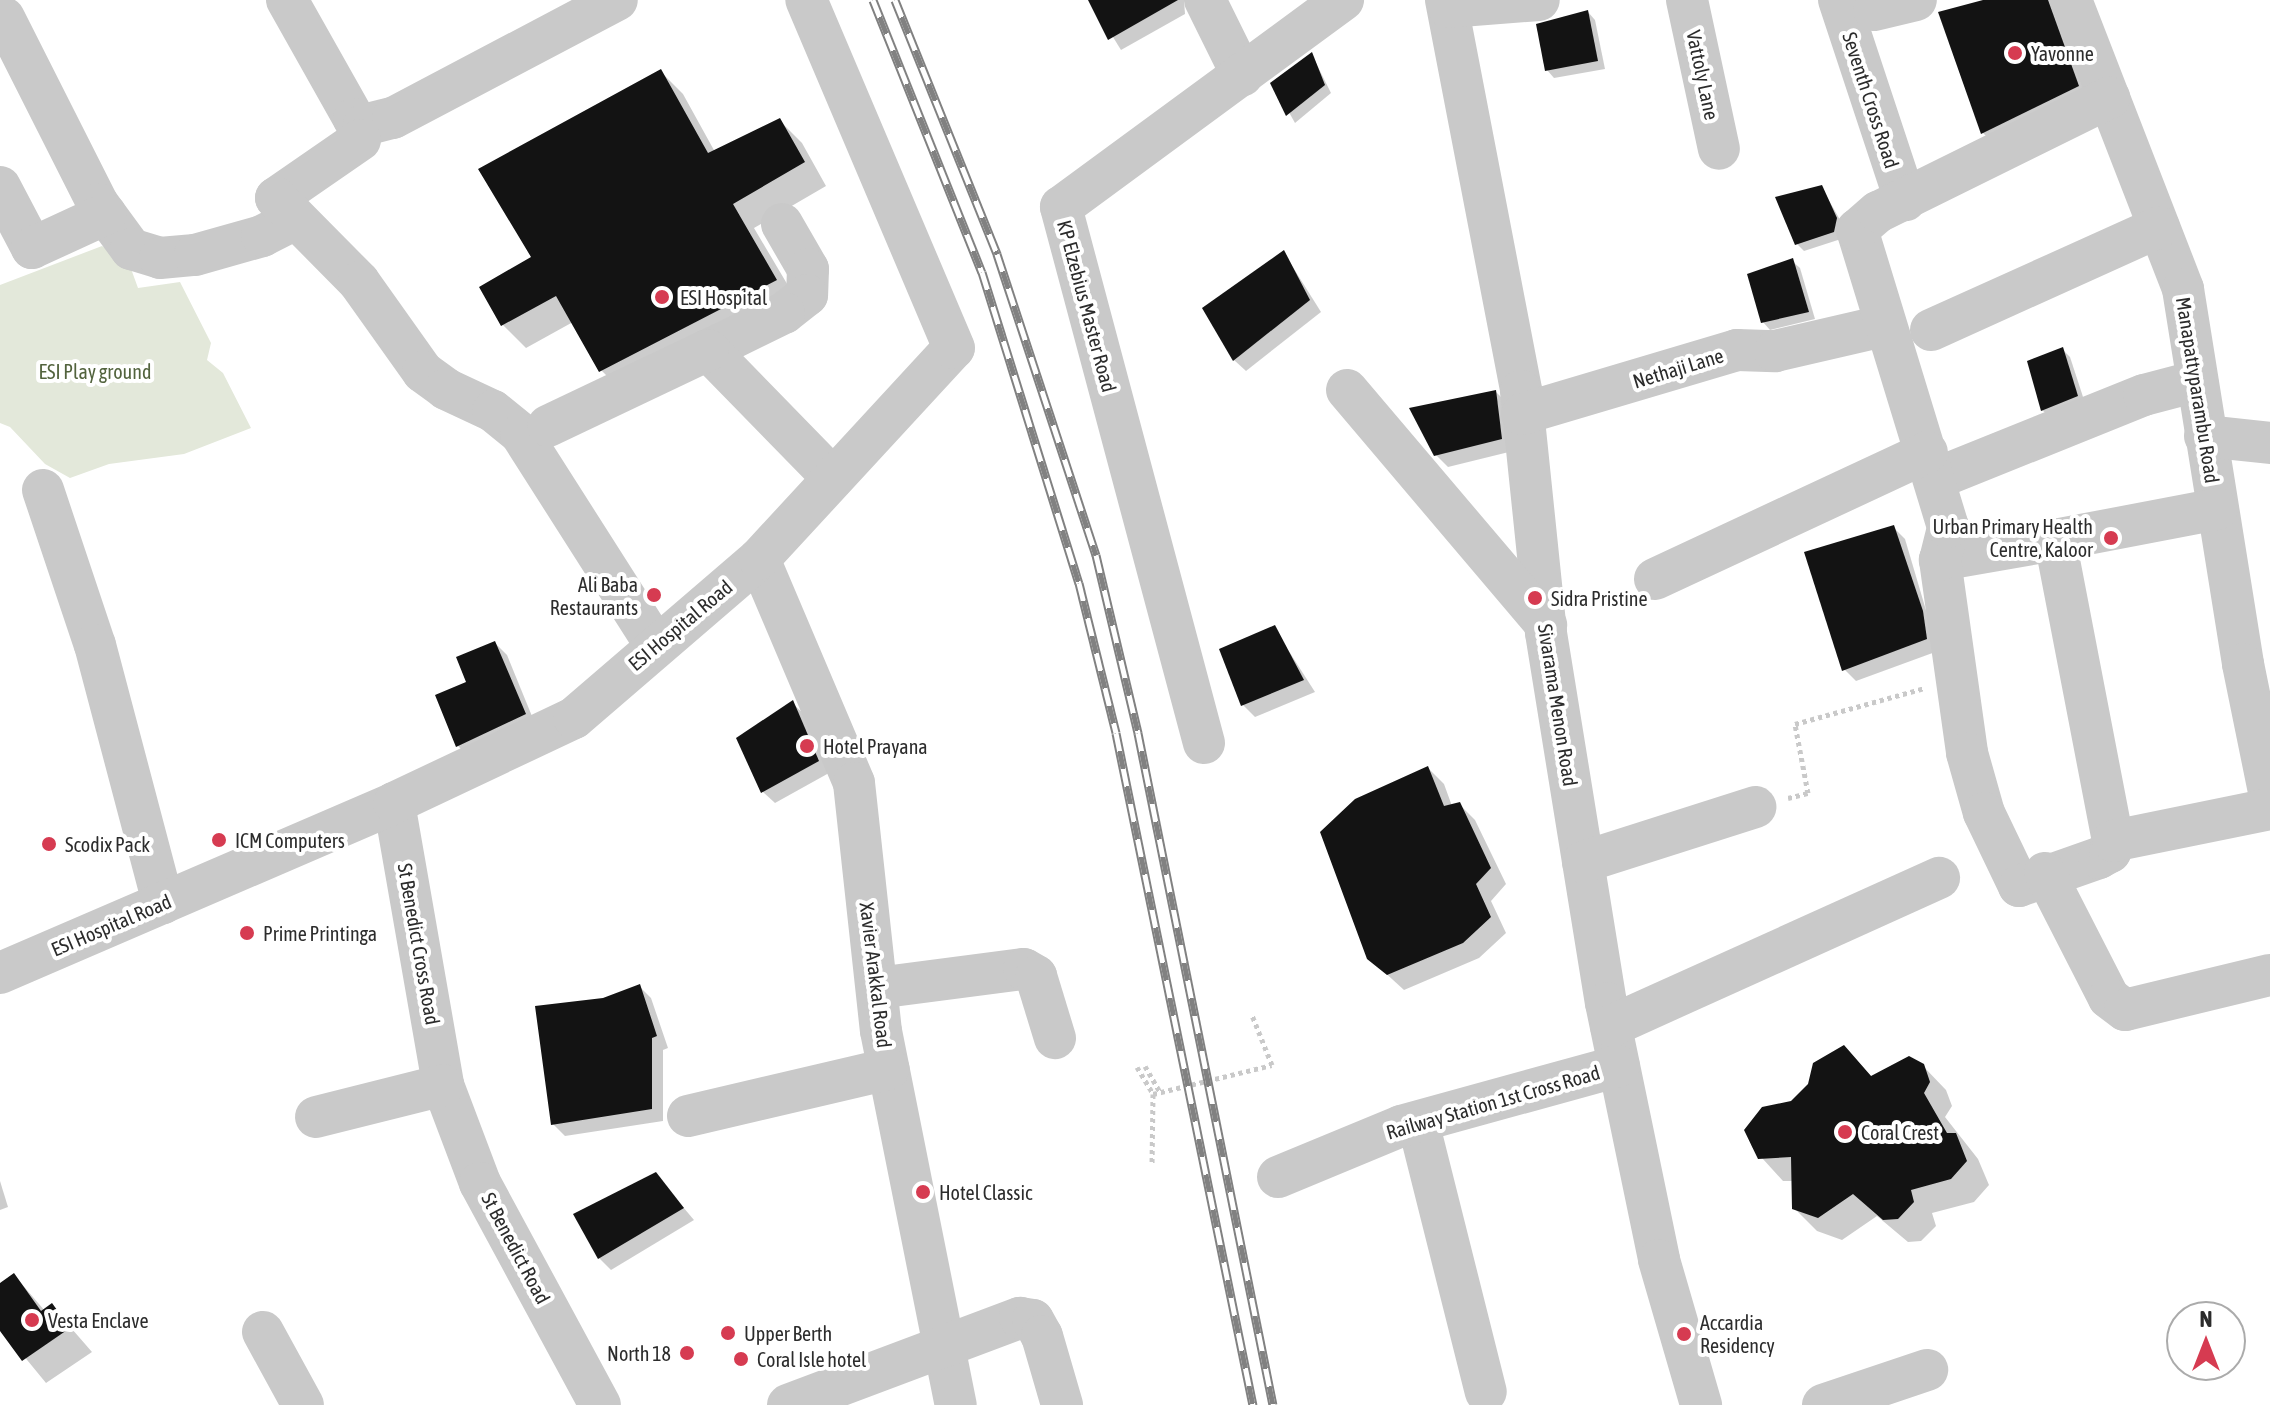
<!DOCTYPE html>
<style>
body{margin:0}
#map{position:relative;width:2270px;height:1405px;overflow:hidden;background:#fff;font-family:"Asap Condensed",sans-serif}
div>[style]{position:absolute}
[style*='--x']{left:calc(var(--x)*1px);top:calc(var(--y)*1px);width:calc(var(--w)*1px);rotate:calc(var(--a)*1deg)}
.green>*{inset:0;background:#e3e8da}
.shadow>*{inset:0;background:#0003}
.building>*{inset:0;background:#131313}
.path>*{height:5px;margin-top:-2.5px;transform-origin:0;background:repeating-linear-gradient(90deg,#c9c9c9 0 4px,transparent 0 8px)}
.minor>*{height:42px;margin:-21px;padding:0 21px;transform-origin:21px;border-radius:21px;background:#c9c9c9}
.rail>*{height:9px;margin-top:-4.5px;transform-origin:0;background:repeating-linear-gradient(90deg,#fff 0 18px,#818181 0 36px);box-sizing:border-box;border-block:2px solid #818181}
.dots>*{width:22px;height:22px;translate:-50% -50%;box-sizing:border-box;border:4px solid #fff;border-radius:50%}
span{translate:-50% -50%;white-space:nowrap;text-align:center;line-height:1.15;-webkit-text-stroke:8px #fff;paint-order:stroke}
.poi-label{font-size:20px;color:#2c2c2c}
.left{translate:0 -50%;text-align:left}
.right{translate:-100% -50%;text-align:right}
.street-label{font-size:20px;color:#2c2c2c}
.park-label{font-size:20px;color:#52633d}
.north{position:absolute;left:2166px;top:1301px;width:80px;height:80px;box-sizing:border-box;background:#fff;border:2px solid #ababab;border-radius:50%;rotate:0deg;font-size:22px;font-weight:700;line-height:32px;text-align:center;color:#2c2c2c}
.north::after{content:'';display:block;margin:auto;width:28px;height:36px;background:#d63b51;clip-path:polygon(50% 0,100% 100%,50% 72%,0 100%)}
</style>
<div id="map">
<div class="green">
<div style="clip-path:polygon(102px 246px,130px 266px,138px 288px,180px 282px,211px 343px,207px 360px,223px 373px,251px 428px,184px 454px,109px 464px,70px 478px,45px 464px,10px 427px,0 423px,0 285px)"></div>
</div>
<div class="shadow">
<div style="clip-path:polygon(1090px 0,1184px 0,1185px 14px,1121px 50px)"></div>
<div style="clip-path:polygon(1990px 0,2066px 0,2093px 102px,1999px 149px,1983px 133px,1940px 13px)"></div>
<div style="clip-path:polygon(1588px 12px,1595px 20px,1605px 69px,1554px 78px,1547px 70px)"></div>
<div style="clip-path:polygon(1312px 55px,1331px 93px,1295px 123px,1273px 84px)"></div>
<div style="clip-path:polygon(660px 71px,683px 94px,715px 152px,779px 120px,802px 143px,826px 186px,754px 228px,799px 304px,624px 393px,601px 370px,573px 322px,526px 348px,503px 325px,534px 258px)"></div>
<div style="clip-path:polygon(1822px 188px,1844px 227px,1841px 239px,1804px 251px,1796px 243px)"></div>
<div style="clip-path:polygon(1284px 253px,1321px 312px,1246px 371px,1234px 360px)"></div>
<div style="clip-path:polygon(1792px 261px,1800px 268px,1815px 319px,1770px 330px,1763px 322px)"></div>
<div style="clip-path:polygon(2062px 349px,2070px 357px,2085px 403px,2050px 417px,2042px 410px)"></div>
<div style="clip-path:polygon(1496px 392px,1508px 404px,1513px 451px,1448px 467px,1436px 455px)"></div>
<div style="clip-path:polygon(1893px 527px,1905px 539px,1938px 651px,1856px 681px,1844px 669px)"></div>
<div style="clip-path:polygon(1274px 628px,1315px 692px,1255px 717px,1243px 705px)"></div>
<div style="clip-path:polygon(495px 643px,507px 655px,536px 726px,470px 758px,458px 746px,469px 683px)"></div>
<div style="clip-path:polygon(792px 703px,804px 714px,829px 773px,775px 803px,763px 792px)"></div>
<div style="clip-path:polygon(1428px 768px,1444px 784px,1452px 806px,1459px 804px,1475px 820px,1506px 884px,1491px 901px,1506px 933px,1479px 958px,1404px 990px,1369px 958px)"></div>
<div style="clip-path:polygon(639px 986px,651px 998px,668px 1048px,663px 1050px,663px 1121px,565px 1136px,553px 1124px,604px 1000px)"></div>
<div style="clip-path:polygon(1844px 1047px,1873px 1078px,1923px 1066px,1946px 1090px,1952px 1106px,1945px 1117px,1978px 1159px,1989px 1185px,1974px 1202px,1932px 1213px,1936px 1226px,1921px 1241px,1908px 1242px,1877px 1216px,1842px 1240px,1817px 1231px,1794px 1208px,1794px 1181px,1783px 1181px,1752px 1147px,1747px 1131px,1792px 1103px)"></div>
<div style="clip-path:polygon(656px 1175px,694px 1220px,611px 1270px,599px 1258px)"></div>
<div style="clip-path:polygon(0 1181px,8px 1207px,0 1210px)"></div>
<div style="clip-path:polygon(14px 1275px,45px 1311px,52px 1306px,92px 1352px,46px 1383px,0 1327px,0 1285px)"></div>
</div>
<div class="building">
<div style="clip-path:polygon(1088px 0,1178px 0,1108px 40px)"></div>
<div style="clip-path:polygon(1983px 0,2048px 0,2079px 86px,1981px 134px,1938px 12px)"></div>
<div style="clip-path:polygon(1588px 10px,1598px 61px,1545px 71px,1536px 24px)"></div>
<div style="clip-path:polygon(1312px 52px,1325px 85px,1286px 116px,1270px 83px)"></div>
<div style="clip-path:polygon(661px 69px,708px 153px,780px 118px,805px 162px,733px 204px,777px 280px,599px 372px,556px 296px,501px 326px,479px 287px,531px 257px,478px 169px)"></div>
<div style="clip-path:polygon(1822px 185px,1837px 218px,1834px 232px,1795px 245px,1775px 197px)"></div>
<div style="clip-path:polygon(1284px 250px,1310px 300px,1233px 361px,1202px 308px)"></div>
<div style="clip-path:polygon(1793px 258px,1809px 312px,1761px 323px,1747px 274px)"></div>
<div style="clip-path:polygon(2063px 347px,2078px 396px,2041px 411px,2027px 361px)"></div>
<div style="clip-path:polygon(1496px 390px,1502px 439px,1434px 456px,1409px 408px)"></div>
<div style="clip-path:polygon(1894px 525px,1923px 611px,1927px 639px,1842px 671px,1804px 552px)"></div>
<div style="clip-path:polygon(1275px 625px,1304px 680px,1241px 706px,1219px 649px)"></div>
<div style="clip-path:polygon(495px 641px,526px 714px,456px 747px,435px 695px,466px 682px,456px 657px)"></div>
<div style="clip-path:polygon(793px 700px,819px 761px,761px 793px,736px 738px)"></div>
<div style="clip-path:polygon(1428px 766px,1444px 806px,1460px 802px,1491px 868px,1476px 884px,1491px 917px,1463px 943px,1387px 975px,1367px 959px,1320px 832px,1355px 799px)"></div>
<div style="clip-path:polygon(640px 984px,657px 1036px,652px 1038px,652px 1109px,551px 1125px,535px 1006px,603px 998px)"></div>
<div style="clip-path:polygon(1844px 1045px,1871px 1076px,1909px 1056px,1924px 1064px,1930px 1082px,1924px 1093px,1947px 1133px,1956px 1133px,1967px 1161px,1951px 1179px,1911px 1190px,1914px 1202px,1898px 1219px,1883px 1220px,1853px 1194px,1818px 1218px,1792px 1209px,1791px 1157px,1758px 1159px,1744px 1130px,1762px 1107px,1791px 1101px,1808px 1084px,1813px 1063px)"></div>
<div style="clip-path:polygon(656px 1172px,684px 1208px,598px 1259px,573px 1214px)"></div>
<div style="clip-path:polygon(14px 1273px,41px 1311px,52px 1303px,70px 1328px,22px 1361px,0 1331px,0 1283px)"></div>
</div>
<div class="path">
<div style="--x:1788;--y:798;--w:21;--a:-14"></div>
<div style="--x:1808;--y:793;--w:70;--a:-100.7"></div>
<div style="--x:1795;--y:724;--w:135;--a:-15.5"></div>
<div style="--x:1145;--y:1066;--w:30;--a:60"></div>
<div style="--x:1137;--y:1067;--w:31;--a:59"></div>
<div style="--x:1153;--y:1094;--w:71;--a:90.8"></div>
<div style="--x:1153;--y:1094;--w:122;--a:-13.7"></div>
<div style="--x:1272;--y:1065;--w:54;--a:-111.8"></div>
</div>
<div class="minor">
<div style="--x:287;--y:0;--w:137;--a:60.6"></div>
<div style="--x:354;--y:119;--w:12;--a:31"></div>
<div style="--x:364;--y:125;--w:30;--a:-14"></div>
<div style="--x:393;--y:118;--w:253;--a:-27.8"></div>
<div style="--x:1205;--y:0;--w:84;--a:63.7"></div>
<div style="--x:1446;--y:0;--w:398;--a:79.1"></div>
<div style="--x:1521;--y:391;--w:243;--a:84.1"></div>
<div style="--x:1546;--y:633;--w:375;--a:80.8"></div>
<div style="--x:1606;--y:1003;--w:262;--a:78.3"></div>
<div style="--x:1659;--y:1260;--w:151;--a:73.8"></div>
<div style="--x:1687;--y:0;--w:152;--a:77.9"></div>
<div style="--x:1839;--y:0;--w:211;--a:71.7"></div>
<div style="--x:2071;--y:0;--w:310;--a:68.8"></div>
<div style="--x:2183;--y:289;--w:380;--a:80.9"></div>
<div style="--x:2243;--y:664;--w:136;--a:78.5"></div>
<div style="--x:1448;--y:7;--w:91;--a:-4.4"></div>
<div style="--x:1874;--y:10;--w:43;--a:-13.4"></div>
<div style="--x:4;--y:18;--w:208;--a:63.2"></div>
<div style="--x:98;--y:204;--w:56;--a:53.7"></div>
<div style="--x:131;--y:249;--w:30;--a:17"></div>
<div style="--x:160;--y:258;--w:35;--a:-5"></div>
<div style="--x:195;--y:255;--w:70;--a:-15.8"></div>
<div style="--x:262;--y:236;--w:37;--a:-27"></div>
<div style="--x:360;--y:140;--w:102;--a:145.4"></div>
<div style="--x:276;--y:198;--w:118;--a:45.3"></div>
<div style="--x:359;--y:282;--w:110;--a:54.6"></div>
<div style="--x:423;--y:372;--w:29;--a:36"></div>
<div style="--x:446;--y:389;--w:52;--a:25.1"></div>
<div style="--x:493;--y:411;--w:36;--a:39"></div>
<div style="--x:521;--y:434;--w:249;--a:57.5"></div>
<div style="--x:0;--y:187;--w:69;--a:62.3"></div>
<div style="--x:32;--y:248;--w:81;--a:-24.7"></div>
<div style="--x:782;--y:224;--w:52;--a:60"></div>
<div style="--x:808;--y:269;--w:26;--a:92"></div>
<div style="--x:807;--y:295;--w:29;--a:142"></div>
<div style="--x:784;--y:313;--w:85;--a:154"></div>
<div style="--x:708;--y:350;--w:179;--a:45.7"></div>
<div style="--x:1931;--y:330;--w:250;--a:-24.3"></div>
<div style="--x:1347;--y:390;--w:308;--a:49.7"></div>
<div style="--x:1522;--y:414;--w:224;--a:-16.6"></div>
<div style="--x:1737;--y:350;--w:38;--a:2"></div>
<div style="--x:1775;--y:351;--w:111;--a:-13"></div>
<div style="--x:548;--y:426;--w:177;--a:-25.4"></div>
<div style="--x:2205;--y:436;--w:65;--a:6.1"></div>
<div style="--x:1935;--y:479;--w:225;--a:-21.9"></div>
<div style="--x:2144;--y:395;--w:55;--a:-14.8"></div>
<div style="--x:43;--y:490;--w:163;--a:71.5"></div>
<div style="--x:95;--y:645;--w:267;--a:75.2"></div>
<div style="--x:2055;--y:540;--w:117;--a:170.1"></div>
<div style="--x:1940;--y:560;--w:195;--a:82"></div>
<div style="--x:1967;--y:753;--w:62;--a:74.2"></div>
<div style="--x:1984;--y:813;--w:81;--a:64.4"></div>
<div style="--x:2019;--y:886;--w:85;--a:-19.3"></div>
<div style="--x:2099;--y:858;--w:13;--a:-29"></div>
<div style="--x:2110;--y:852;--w:11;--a:-75"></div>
<div style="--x:2113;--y:841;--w:307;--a:-100.9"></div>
<div style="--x:2055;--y:540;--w:165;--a:-10.8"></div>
<div style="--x:759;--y:559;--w:243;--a:67"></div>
<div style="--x:854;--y:783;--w:249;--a:83.8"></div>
<div style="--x:881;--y:1031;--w:381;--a:78.7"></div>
<div style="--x:1940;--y:560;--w:34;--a:-76"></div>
<div style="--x:1948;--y:527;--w:311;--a:-107"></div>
<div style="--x:1857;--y:230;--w:28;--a:-41"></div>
<div style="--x:1878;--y:212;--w:258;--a:-26.3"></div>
<div style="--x:1655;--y:579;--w:300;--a:-25"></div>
<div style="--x:1204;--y:743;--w:555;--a:-104.94"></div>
<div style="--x:1061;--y:207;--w:350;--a:-36.3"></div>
<div style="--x:394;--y:803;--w:286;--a:80.1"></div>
<div style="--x:443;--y:1085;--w:105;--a:69.3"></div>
<div style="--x:480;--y:1183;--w:252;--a:61.6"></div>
<div style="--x:2113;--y:841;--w:160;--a:-11.5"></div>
<div style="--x:1583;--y:862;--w:181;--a:-17.7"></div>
<div style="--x:2045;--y:873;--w:140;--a:62.9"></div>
<div style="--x:2109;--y:998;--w:20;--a:37"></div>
<div style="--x:2125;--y:1010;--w:149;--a:-13.6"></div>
<div style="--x:0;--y:973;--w:429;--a:-23.3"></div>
<div style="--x:394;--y:803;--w:199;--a:-25.3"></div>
<div style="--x:574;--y:718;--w:244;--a:-40.7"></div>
<div style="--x:759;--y:559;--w:287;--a:-47.3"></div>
<div style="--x:954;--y:348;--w:378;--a:-113"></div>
<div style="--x:877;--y:988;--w:148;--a:-7.4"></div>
<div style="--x:1024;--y:969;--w:14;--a:30"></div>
<div style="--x:1036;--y:976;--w:65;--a:73"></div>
<div style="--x:1611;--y:1026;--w:360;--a:-24.3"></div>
<div style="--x:688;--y:1116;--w:206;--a:-13.2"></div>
<div style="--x:316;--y:1117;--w:131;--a:-14.1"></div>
<div style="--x:1418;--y:1122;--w:278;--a:75.9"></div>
<div style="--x:1278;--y:1177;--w:133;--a:-22.5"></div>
<div style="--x:1401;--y:1126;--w:226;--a:-15.4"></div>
<div style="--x:263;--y:1332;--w:83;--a:61.3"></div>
<div style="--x:788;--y:1405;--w:248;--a:-20.6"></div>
<div style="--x:1020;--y:1318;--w:13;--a:9"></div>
<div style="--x:1033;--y:1320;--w:18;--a:61"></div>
<div style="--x:1042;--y:1336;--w:72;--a:73.8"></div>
<div style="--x:1823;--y:1405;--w:110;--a:-18.6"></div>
</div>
<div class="rail">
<div style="--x:873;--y:0;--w:293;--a:68.2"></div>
<div style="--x:982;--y:272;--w:326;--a:72.7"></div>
<div style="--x:1079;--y:583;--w:154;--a:76.1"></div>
<div style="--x:1116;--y:733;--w:686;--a:78.48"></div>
<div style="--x:895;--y:0;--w:274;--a:68.1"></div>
<div style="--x:997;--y:254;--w:317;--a:71.8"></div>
<div style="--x:1096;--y:555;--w:183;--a:76.7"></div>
<div style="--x:1138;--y:733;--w:685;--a:78.64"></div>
</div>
<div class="dots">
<div style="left:2015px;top:53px;background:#d63b51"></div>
<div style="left:662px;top:297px;background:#d63b51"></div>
<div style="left:2111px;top:538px;background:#d63b51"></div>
<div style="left:654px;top:595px;background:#d63b51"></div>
<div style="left:1535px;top:598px;background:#d63b51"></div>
<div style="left:807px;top:746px;background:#d63b51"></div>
<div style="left:219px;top:840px;background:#d63b51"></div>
<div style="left:49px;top:844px;background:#d63b51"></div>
<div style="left:247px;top:933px;background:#d63b51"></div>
<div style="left:1845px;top:1132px;background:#d63b51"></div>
<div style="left:923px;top:1192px;background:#d63b51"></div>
<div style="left:32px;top:1320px;background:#d63b51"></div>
<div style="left:728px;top:1333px;background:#d63b51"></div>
<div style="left:1684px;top:1334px;background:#d63b51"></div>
<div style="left:687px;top:1353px;background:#d63b51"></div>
<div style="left:741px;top:1359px;background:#d63b51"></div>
</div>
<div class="poi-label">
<span class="left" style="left:2031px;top:53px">Yavonne</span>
<span class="left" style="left:680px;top:297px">ESI Hospital</span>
<span class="right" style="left:2093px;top:538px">Urban Primary Health<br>Centre, Kaloor</span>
<span class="right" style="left:638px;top:596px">Ali Baba<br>Restaurants</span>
<span class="left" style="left:1551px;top:598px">Sidra Pristine</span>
<span class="left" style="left:823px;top:746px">Hotel Prayana</span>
<span class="left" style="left:235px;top:840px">ICM Computers</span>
<span class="left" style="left:65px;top:844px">Scodix Pack</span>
<span class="left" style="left:263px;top:933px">Prime Printinga</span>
<span class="left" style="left:1861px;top:1132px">Coral Crest</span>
<span class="left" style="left:939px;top:1192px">Hotel Classic</span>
<span class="left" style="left:48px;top:1320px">Vesta Enclave</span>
<span class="left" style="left:1700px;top:1334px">Accardia<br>Residency</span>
<span class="left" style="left:744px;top:1333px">Upper Berth</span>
<span class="right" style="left:671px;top:1353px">North 18</span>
<span class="left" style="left:757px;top:1359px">Coral Isle hotel</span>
</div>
<div class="street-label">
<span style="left:1703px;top:75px;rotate:78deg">Vattoly Lane</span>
<span style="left:1871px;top:100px;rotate:72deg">Seventh Cross Road</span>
<span style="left:1087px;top:306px;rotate:75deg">KP Elzebius Master Road</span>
<span style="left:1678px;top:368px;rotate:-17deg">Nethaji Lane</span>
<span style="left:2198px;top:390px;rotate:81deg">Manapattyparambu Road</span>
<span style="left:680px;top:625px;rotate:-40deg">ESI Hospital Road</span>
<span style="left:1558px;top:705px;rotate:81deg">Sivarama Menon Road</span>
<span style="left:111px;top:925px;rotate:-23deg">ESI Hospital Road</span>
<span style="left:419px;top:944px;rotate:80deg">St Benedict Cross Road</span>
<span style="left:876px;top:975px;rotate:83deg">Xavier Arakkal Road</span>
<span style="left:1493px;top:1102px;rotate:-16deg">Railway Station 1st Cross Road</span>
<span style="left:516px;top:1248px;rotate:62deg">St Benedict Road</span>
</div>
<div class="park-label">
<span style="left:95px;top:371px">ESI Play ground</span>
</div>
<div class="north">N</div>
</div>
